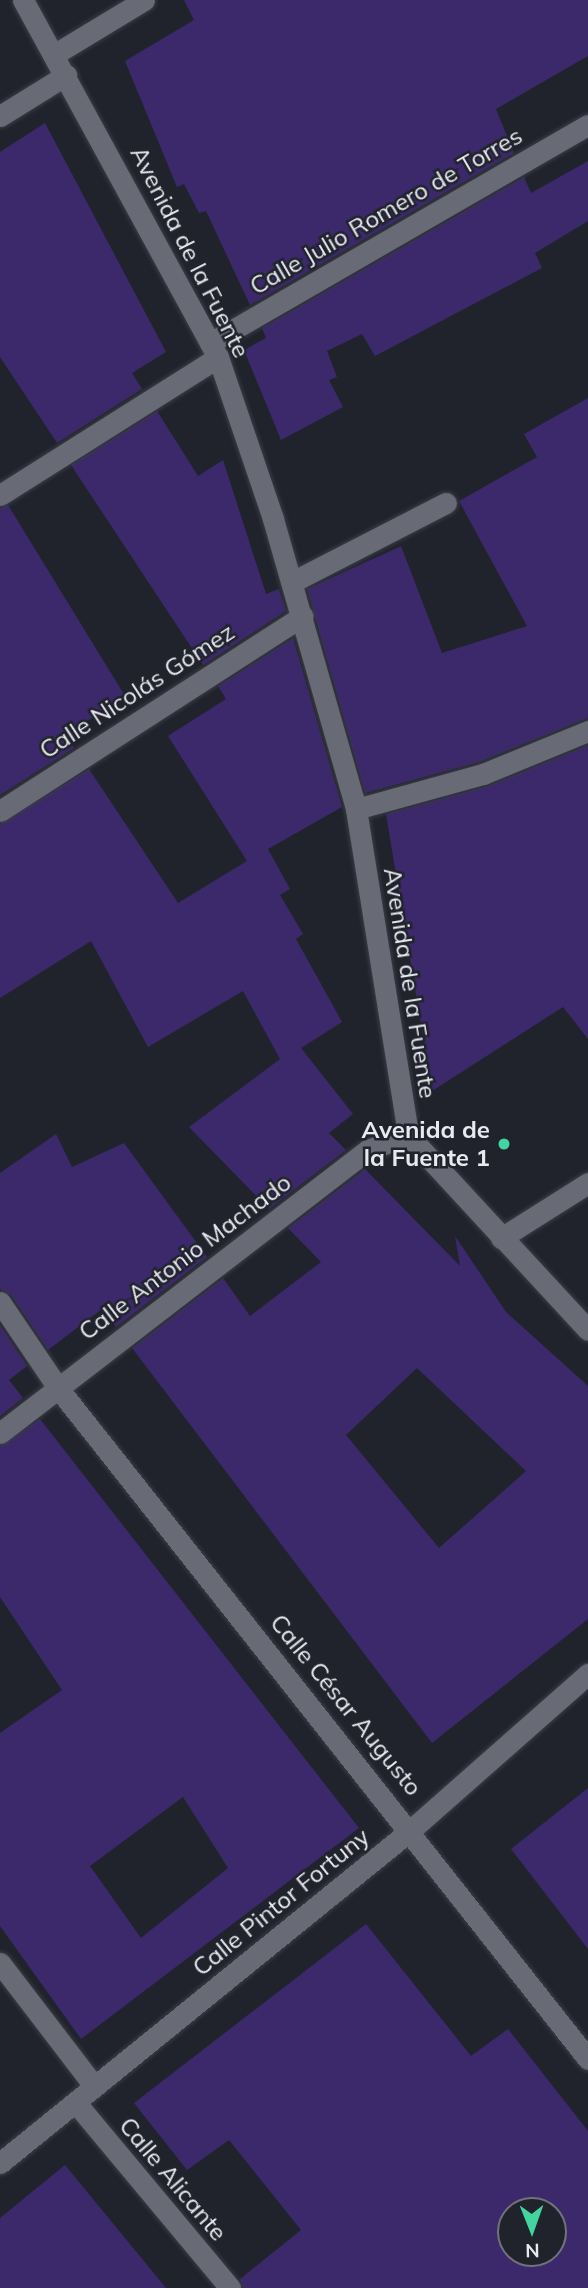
<!DOCTYPE html>
<meta charset="utf-8">
<style>
body{margin:0}
#map{position:relative;width:588px;height:2288px;overflow:hidden;background:#21232c;font-family:Mulish,sans-serif}
div>[style]{position:absolute}
[style*='--x']{left:calc(var(--x)*1px);top:calc(var(--y)*1px);width:calc(var(--w)*1px);rotate:calc(var(--a)*1deg)}
.building>*{inset:0;background:#3c296b}
.roads{filter:drop-shadow(0 0 2px #3b3d45) drop-shadow(0 0 2px #3b3d45)}
.minor>*{height:21px;margin:-10.5px;padding:0 10.5px;transform-origin:10.5px;border-radius:10.5px;background:#686b76}
.tertiary>*{height:21px;margin:-10.5px;padding:0 10.5px;transform-origin:10.5px;border-radius:10.5px;background:#686b76}
.dots>*{width:19px;height:19px;translate:-50% -50%;box-sizing:border-box;border:4px solid #21232c;border-radius:50%}
span{translate:-50% -50%;white-space:nowrap;text-align:center;line-height:1.15;-webkit-text-stroke:5px #21232c;paint-order:stroke}
.street-label{font-size:24px;color:#e9eaf1}
.poi-label{font-size:24px;color:#e9eaf1;font-weight:700}
.right{translate:-100% -50%;text-align:right}
.north{position:absolute;left:497px;top:2197px;width:70px;height:70px;box-sizing:border-box;background:#21232c;border:2px solid #71737b;border-radius:50%;rotate:179deg;font-size:19px;font-weight:700;line-height:28px;text-align:center;color:#e9eaf1}
.north::after{content:'';display:block;margin:auto;width:24px;height:32px;background:#43d4a0;clip-path:polygon(50% 0,100% 100%,50% 72%,0 100%)}
</style>
<div id="map">
<div class="building">
<div style="clip-path:polygon(184px 0,588px 0,588px 56px,496px 109px,514px 153px,250px 305px,206px 211px,199px 213px,184px 184px,177px 187px,125px 61px,194px 20px)"></div>
<div style="clip-path:polygon(45px 123px,166px 352px,132px 373px,142px 389px,57px 443px,0 357px,0 152px)"></div>
<div style="clip-path:polygon(588px 161px,588px 221px,535px 253px,542px 268px,375px 356px,362px 334px,327px 351px,337px 377px,329px 380px,343px 407px,281px 440px,244px 350px,266px 338px,262px 328px,524px 177px,531px 193px)"></div>
<div style="clip-path:polygon(588px 398px,588px 718px,479px 762px,365px 793px,307px 589px,401px 546px,442px 653px,527px 626px,459px 501px,537px 457px,524px 434px)"></div>
<div style="clip-path:polygon(157px 411px,198px 476px,223px 460px,266px 594px,279px 589px,286px 611px,203px 665px,71px 465px)"></div>
<div style="clip-path:polygon(8px 505px,125px 696px,66px 735px,74px 748px,0 795px,0 508px)"></div>
<div style="clip-path:polygon(293px 638px,342px 807px,268px 849px,290px 889px,280px 895px,303px 934px,296px 939px,342px 1022px,301px 1048px,353px 1114px,329px 1133px,346px 1150px,269px 1209px,189px 1127px,280px 1059px,243px 991px,148px 1047px,91px 941px,0 998px,0 824px,89px 769px,178px 903px,247px 861px,168px 736px,226px 699px,218px 686px)"></div>
<div style="clip-path:polygon(588px 745px,588px 1039px,563px 1007px,432px 1091px,386px 814px,488px 786px)"></div>
<div style="clip-path:polygon(56px 1134px,72px 1167px,124px 1143px,207px 1257px,116px 1327px,102px 1309px,48px 1350px,11px 1295px,0 1289px,0 1173px)"></div>
<div style="clip-path:polygon(evenodd,365px 1169px,460px 1266px,455px 1236px,506px 1312px,588px 1386px,588px 1619px,432px 1743px,132px 1348px,223px 1278px,250px 1316px,321px 1262px,288px 1228px,365px 1169px,417px 1368px,526px 1471px,439px 1548px,346px 1435px,417px 1368px)"></div>
<div style="clip-path:polygon(0 1325px,27px 1366px,9px 1380px,23px 1398px,0 1416px)"></div>
<div style="clip-path:polygon(evenodd,40px 1419px,359px 1828px,81px 2039px,0 1926px,0 1733px,62px 1690px,0 1597px,0 1446px,40px 1419px,183px 1797px,228px 1868px,141px 1938px,90px 1866px,183px 1797px)"></div>
<div style="clip-path:polygon(588px 1788px,588px 1949px,511px 1849px)"></div>
<div style="clip-path:polygon(evenodd,366px 1924px,471px 2056px,508px 2029px,588px 2131px,588px 2288px,243px 2288px,240px 2279px,301px 2230px,229px 2140px,187px 2170px,134px 2103px,366px 1924px,511px 2211px,553px 2211px,553px 2253px,511px 2253px,511px 2211px)"></div>
<div style="clip-path:polygon(65px 2165px,166px 2288px,0 2288px,0 2218px)"></div>
</div>
<div class="roads">
<div class="minor">
<div style="--x:55;--y:54;--w:104;--a:-31.2"></div>
<div style="--x:0;--y:116;--w:78;--a:-31.8"></div>
<div style="--x:292;--y:582;--w:173;--a:-27.2"></div>
<div style="--x:356;--y:809;--w:132;--a:-15.4"></div>
<div style="--x:483;--y:774;--w:113;--a:-22.3"></div>
<div style="--x:0;--y:811;--w:360;--a:-32.8"></div>
<div style="--x:501;--y:1238;--w:103;--a:-32.3"></div>
<div style="--x:0;--y:1302;--w:104;--a:56"></div>
<div style="--x:58;--y:1388;--w:855;--a:51.7"></div>
<div style="--x:0;--y:1963;--w:155;--a:52.6"></div>
<div style="--x:76;--y:2103;--w:241;--a:50.2"></div>
<div style="--x:0;--y:2163;--w:530;--a:-39.03"></div>
<div style="--x:412;--y:1829;--w:235;--a:-41.4"></div>
</div>
<div class="tertiary">
<div style="--x:23;--y:0;--w:407;--a:61.4"></div>
<div style="--x:218;--y:357;--w:171;--a:71.2"></div>
<div style="--x:273;--y:519;--w:302;--a:74"></div>
<div style="--x:356;--y:809;--w:330;--a:80.9"></div>
<div style="--x:408;--y:1135;--w:265;--a:47.3"></div>
<div style="--x:210;--y:343;--w:436;--a:-30"></div>
<div style="--x:0;--y:495;--w:258;--a:-32.3"></div>
<div style="--x:0;--y:1433;--w:464;--a:-37.6"></div>
<div style="--x:368;--y:1150;--w:43;--a:-20.6"></div>
</div>
</div>
<div class="dots">
<div style="left:504px;top:1144px;background:#43d4a0"></div>
</div>
<div class="street-label">
<span style="left:386px;top:211px;rotate:-30deg">Calle Julio Romero de Torres</span>
<span style="left:190px;top:252px;rotate:63deg">Avenida de la Fuente</span>
<span style="left:137px;top:691px;rotate:-33deg">Calle Nicolás Gómez</span>
<span style="left:410px;top:983px;rotate:81deg">Avenida de la Fuente</span>
<span style="left:185px;top:1257px;rotate:-37deg">Calle Antonio Machado</span>
<span style="left:346px;top:1705px;rotate:51deg">Calle César Augusto</span>
<span style="left:281px;top:1902px;rotate:-39deg">Calle Pintor Fortuny</span>
<span style="left:173px;top:2179px;rotate:50deg">Calle Alicante</span>
</div>
<div class="poi-label">
<span class="right" style="left:490px;top:1144px">Avenida de<br>la Fuente 1</span>
</div>
<div class="north">N</div>
</div>
